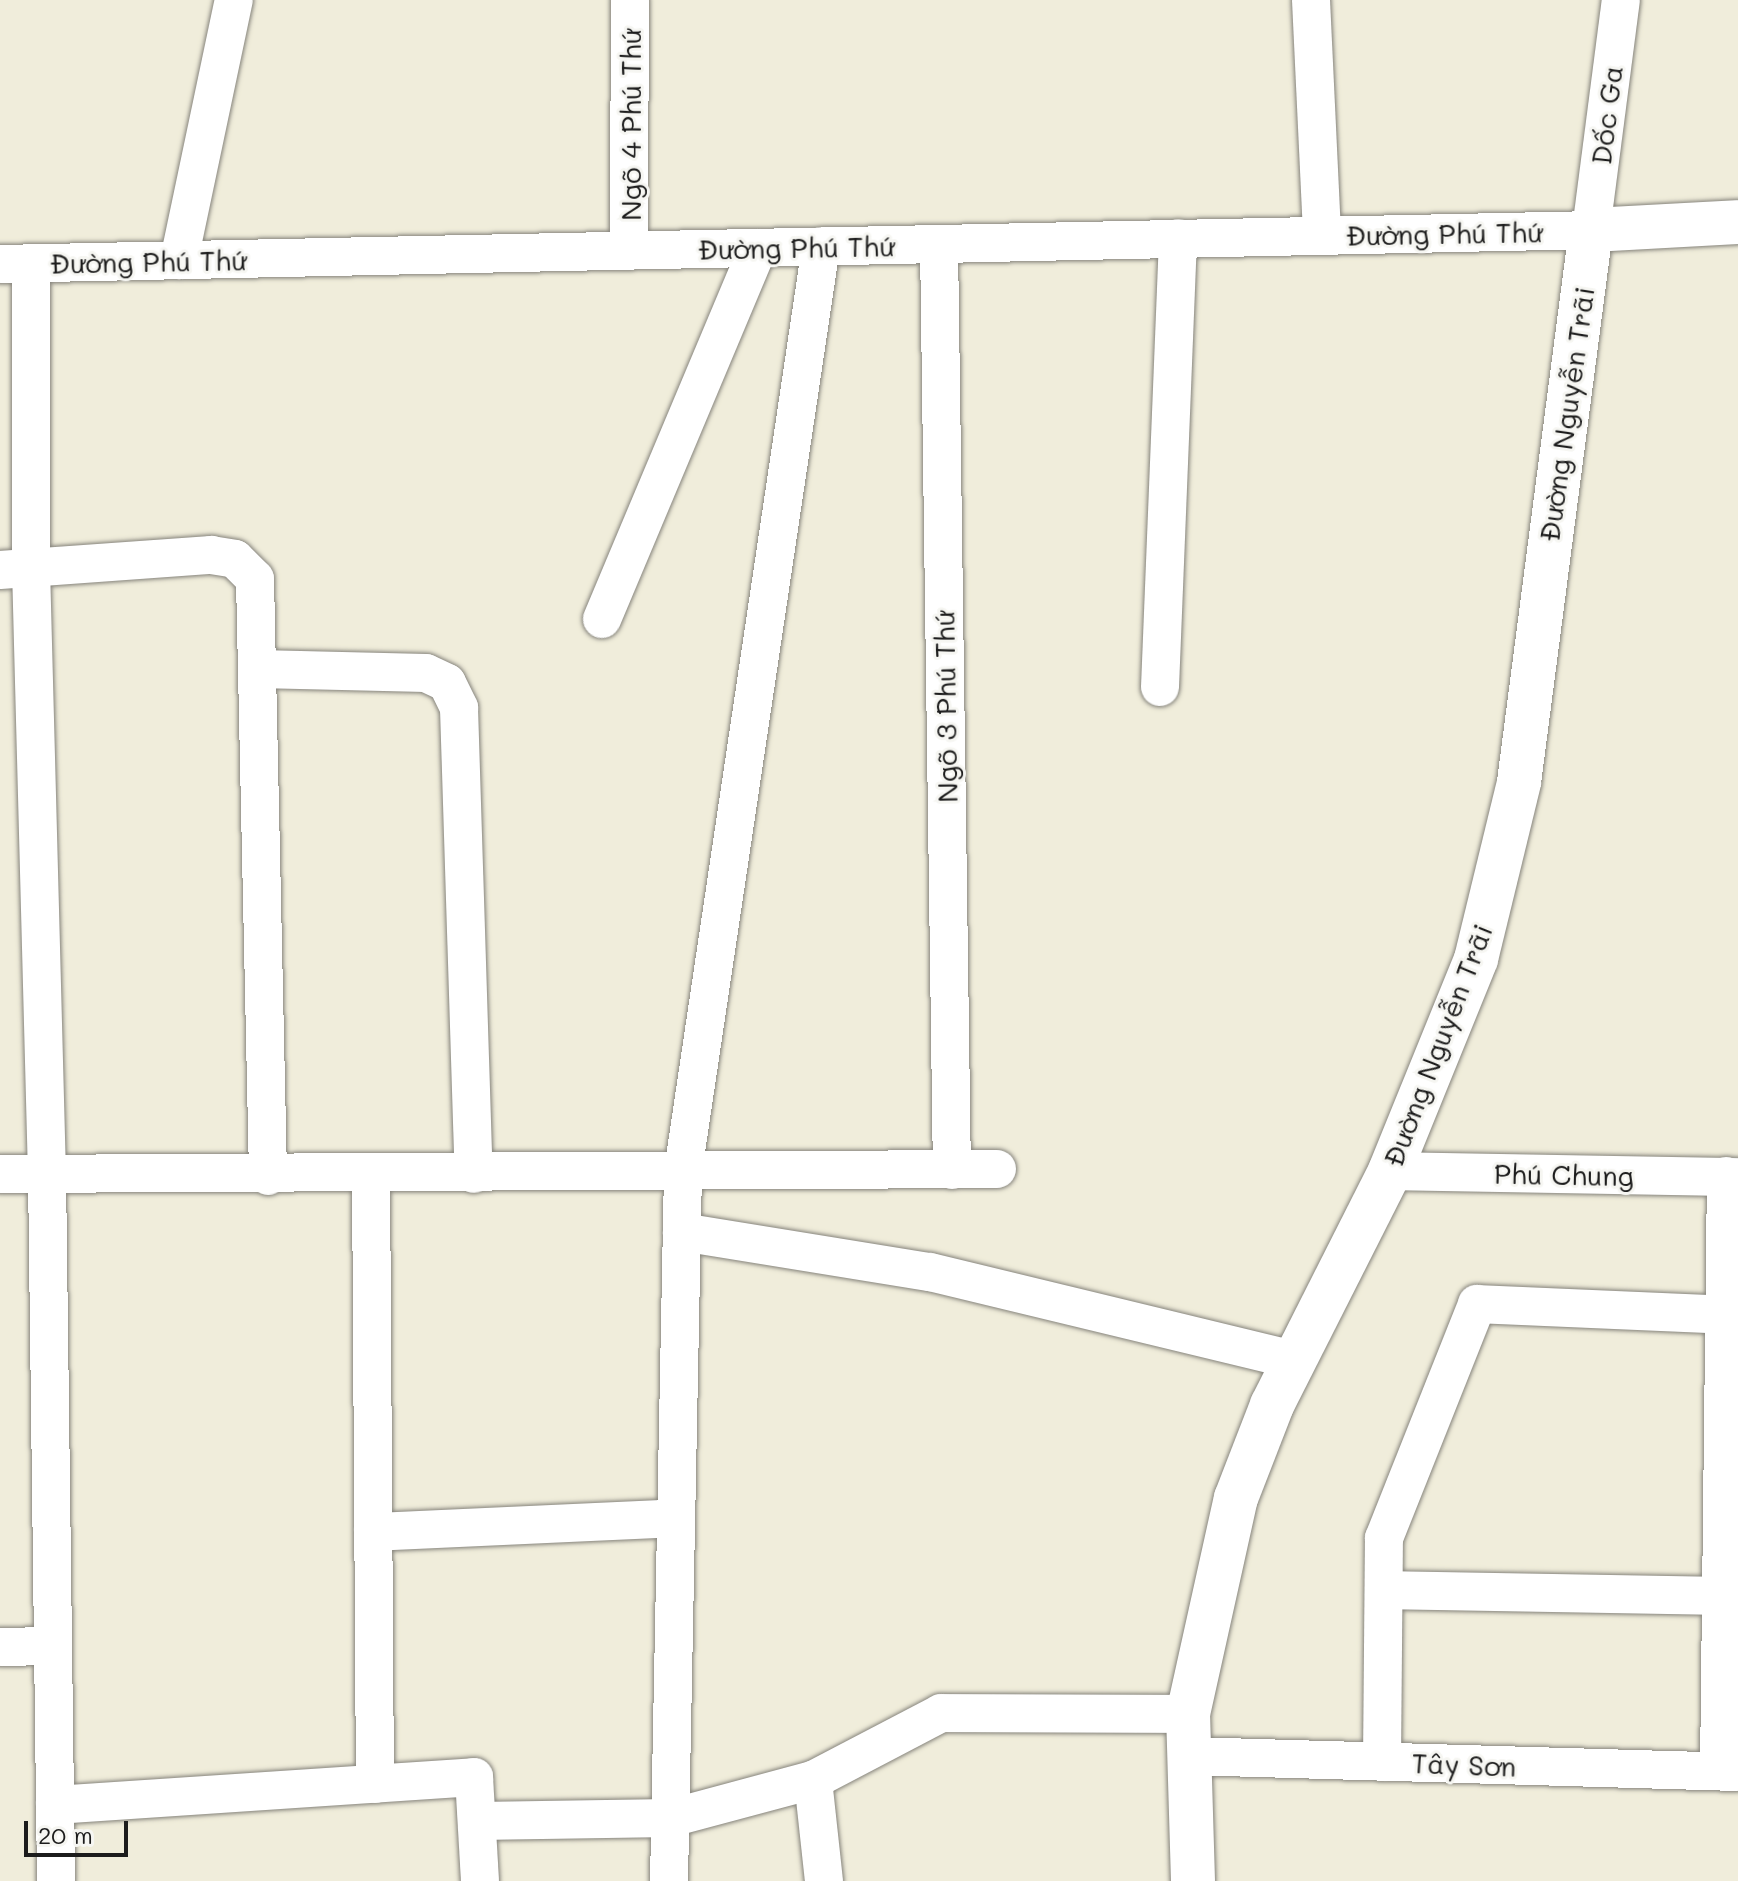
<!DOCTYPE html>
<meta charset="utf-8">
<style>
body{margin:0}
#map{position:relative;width:1738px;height:1881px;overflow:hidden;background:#f0eddb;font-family:Mali,sans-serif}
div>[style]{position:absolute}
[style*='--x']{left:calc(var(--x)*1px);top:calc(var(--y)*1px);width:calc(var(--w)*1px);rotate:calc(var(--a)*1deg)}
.roads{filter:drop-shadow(0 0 2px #86847c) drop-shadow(0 0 2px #86847c)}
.minor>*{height:38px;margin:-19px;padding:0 19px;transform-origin:19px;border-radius:19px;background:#fff}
.trunk>*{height:44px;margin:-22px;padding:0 22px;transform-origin:22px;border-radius:22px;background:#fff}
span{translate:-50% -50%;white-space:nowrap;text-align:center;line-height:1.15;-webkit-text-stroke:6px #f6f6f2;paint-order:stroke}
.street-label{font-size:28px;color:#1c1c1c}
.scale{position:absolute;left:24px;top:1821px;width:104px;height:36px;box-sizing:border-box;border:4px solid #1c1c1c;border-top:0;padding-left:10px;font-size:24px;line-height:28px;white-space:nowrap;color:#1c1c1c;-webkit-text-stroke:6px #f6f6f2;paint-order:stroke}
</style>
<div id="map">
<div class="roads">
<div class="minor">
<div style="--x:1311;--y:0;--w:235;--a:87.3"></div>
<div style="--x:939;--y:244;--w:926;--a:89.2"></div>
<div style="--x:629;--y:251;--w:251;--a:-89.8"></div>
<div style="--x:179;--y:260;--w:266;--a:-78.1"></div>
<div style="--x:31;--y:263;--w:305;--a:90"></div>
<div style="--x:31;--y:568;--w:605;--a:88.49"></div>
<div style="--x:47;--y:1173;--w:708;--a:89.27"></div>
<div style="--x:0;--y:264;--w:1591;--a:-1.22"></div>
<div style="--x:1591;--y:230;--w:232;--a:-82.6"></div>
<div style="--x:0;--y:570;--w:212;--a:-4.1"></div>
<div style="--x:211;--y:555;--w:24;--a:9"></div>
<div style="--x:235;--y:559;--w:28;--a:45"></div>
<div style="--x:255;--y:579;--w:597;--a:88.75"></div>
<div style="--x:602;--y:619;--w:402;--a:-67.2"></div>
<div style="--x:258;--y:669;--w:168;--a:1.4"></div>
<div style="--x:426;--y:673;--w:23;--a:25"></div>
<div style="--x:447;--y:683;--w:28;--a:64"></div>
<div style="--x:459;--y:708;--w:466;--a:88.2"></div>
<div style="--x:1160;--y:687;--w:449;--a:-87.7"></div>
<div style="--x:1390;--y:1171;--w:348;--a:1"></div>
<div style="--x:371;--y:1172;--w:612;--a:89.63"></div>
<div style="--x:0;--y:1174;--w:997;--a:-0.29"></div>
<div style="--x:682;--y:1232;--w:251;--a:9.2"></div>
<div style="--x:930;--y:1272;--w:375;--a:13.6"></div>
<div style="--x:373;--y:1532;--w:303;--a:-2.6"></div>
<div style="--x:1384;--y:1590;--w:337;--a:1"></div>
<div style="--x:0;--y:1647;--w:53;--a:-1.1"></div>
<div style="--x:1189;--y:1756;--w:549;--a:1.67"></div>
<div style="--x:1382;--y:1762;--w:224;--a:-89.5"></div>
<div style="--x:1384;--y:1538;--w:252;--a:-68.3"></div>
<div style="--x:1477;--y:1304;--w:247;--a:2.5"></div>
<div style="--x:1719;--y:1771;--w:595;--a:-89.33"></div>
<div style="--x:813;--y:1780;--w:102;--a:83.8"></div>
<div style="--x:55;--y:1805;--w:420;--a:-3.8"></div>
<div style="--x:474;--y:1777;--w:104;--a:86.7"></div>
<div style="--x:477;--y:1821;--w:194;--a:-0.9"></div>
<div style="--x:671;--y:1818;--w:147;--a:-15"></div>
<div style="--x:813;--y:1780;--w:144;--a:-27.6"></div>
<div style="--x:941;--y:1713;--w:247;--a:0.2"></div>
<div style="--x:669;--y:1881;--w:710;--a:-88.87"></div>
<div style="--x:683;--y:1171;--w:935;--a:-81.51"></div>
</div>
<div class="trunk">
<div style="--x:1193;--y:1881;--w:167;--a:-91.7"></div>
<div style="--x:1188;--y:1714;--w:221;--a:-77.5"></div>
<div style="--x:1236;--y:1498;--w:100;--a:-68.8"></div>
<div style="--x:1272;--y:1405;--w:262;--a:-63.2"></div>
<div style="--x:1390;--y:1171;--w:229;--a:-67.9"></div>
<div style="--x:1476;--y:959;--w:182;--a:-76.3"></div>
<div style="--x:1519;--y:782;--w:557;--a:-82.57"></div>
<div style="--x:1591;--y:230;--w:147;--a:-3.1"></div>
</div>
</div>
<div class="street-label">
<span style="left:1606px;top:115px;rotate:-83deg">Dốc Ga</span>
<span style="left:630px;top:125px;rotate:-90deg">Ngõ 4 Phú Thứ</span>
<span style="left:1444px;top:233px;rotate:-1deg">Đường Phú Thứ</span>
<span style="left:796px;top:247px;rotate:-1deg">Đường Phú Thứ</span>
<span style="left:148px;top:261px;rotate:-1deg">Đường Phú Thứ</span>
<span style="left:1566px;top:414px;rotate:-82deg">Đường Nguyễn Trãi</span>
<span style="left:945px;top:707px;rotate:-91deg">Ngõ 3 Phú Thứ</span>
<span style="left:1437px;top:1045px;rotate:-69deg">Đường Nguyễn Trãi</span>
<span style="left:1564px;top:1174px;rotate:1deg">Phú Chung</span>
<span style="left:1464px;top:1764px;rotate:2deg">Tây Sơn</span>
</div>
<div class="scale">20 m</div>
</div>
